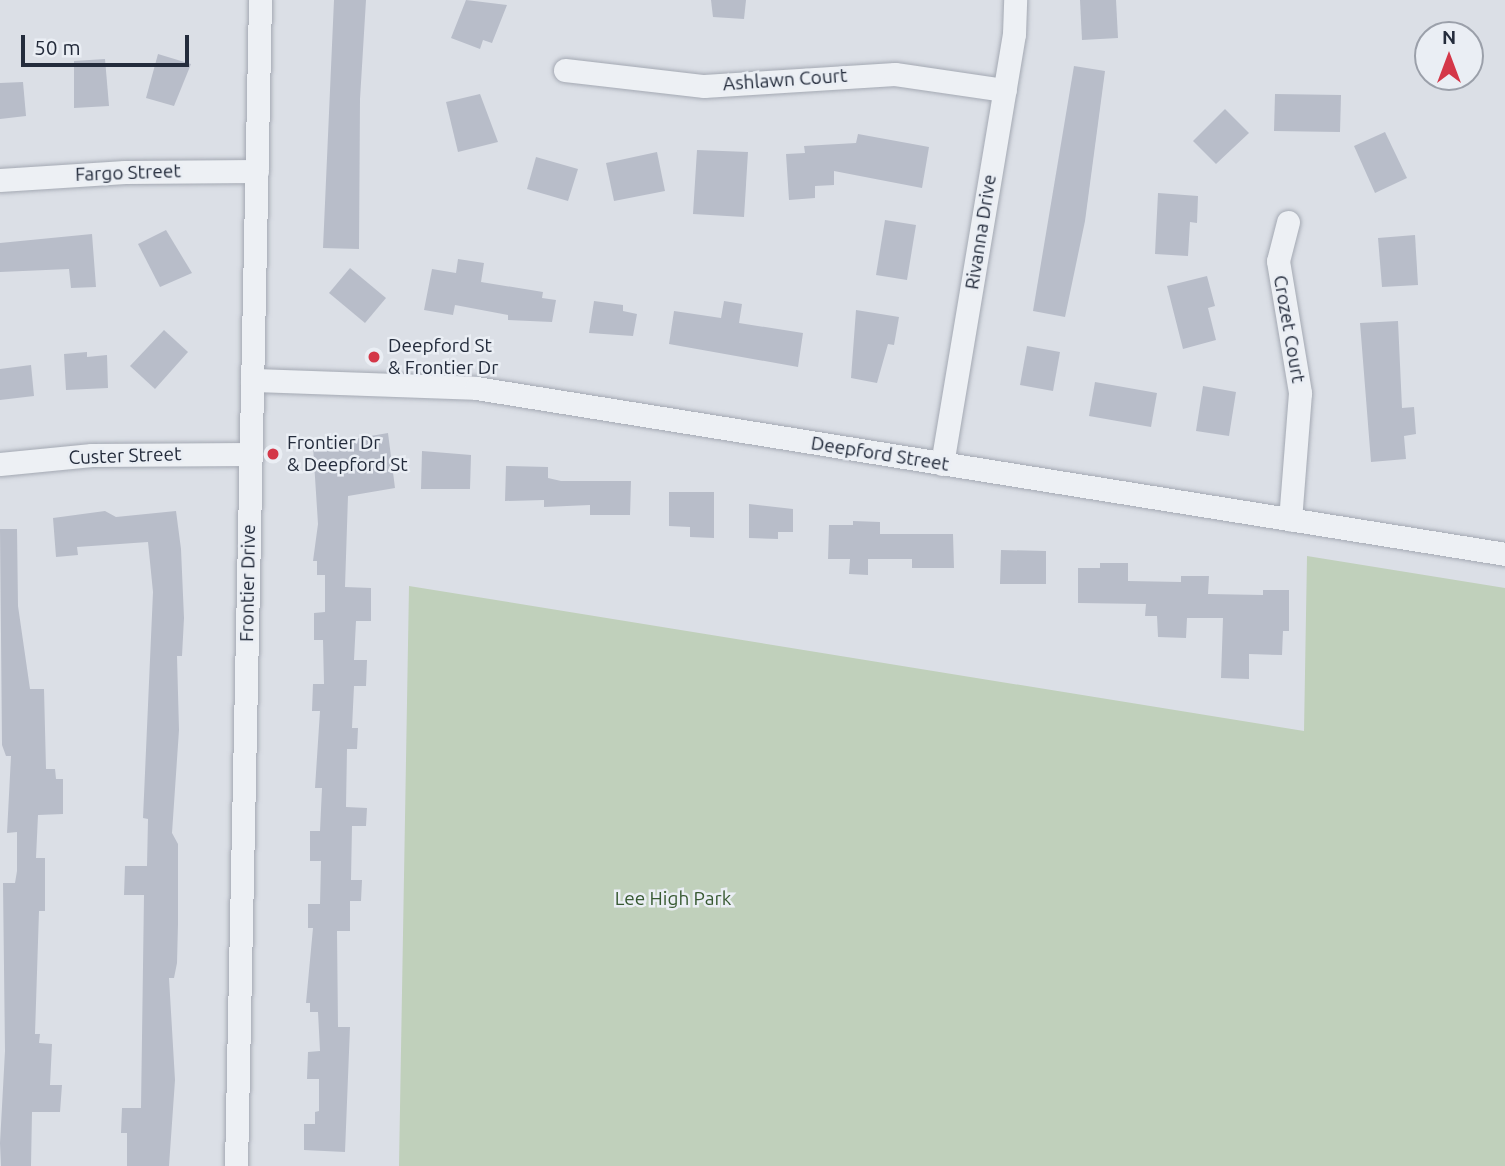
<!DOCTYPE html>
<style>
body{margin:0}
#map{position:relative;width:1505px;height:1166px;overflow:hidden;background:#dbdfe6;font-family:Ubuntu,sans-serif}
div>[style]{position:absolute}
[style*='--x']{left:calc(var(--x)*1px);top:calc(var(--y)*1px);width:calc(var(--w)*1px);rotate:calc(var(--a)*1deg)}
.green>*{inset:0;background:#c0d0bb}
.building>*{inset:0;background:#b8bdc9}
.roads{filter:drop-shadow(0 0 2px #a4a9b3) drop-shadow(0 0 2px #a4a9b3)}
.minor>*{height:23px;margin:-11.5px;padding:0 11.5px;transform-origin:11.5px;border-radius:11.5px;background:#edf0f4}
.dots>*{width:19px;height:19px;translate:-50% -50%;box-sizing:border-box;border:4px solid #eaeef4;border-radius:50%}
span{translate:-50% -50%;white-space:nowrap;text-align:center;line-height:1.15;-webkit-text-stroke:5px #eaeef4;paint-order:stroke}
.street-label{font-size:19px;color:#242c3c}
.poi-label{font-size:19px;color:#242c3c}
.left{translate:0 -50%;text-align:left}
.park-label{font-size:19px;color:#375931}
.north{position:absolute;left:1414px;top:21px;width:70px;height:70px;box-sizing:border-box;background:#eaeef4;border:2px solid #9ba0aa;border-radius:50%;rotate:0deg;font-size:19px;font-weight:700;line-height:28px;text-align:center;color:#242c3c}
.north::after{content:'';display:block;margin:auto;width:24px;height:32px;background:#d43748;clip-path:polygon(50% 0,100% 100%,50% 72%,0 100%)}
.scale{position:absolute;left:21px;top:35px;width:168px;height:32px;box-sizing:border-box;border:4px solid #242c3c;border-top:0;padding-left:9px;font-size:21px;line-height:24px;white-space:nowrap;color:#242c3c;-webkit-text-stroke:5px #eaeef4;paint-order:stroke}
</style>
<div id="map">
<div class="green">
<div style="clip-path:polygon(1307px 556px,1505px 588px,1505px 1166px,399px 1166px,409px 586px,1304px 731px)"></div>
</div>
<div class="building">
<div style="clip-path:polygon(334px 0,366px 0,360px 99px,359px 249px,323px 248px)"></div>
<div style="clip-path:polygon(466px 0,507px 5px,492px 43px,483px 40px,480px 49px,451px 38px)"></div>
<div style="clip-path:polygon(711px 0,746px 0,744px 19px,713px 17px)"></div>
<div style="clip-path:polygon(1080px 0,1116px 0,1118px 38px,1082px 40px)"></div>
<div style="clip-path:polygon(158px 54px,191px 64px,174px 106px,146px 98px)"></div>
<div style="clip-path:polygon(105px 59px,109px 106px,74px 108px,74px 61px)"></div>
<div style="clip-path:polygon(1074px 66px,1105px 71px,1085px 221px,1065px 317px,1033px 311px)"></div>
<div style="clip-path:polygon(23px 82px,26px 116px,0 119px,0 83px)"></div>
<div style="clip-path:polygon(480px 94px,498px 142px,458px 152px,446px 102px)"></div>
<div style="clip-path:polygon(1275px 94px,1341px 95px,1340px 132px,1274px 131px)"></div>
<div style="clip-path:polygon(1225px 109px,1249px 133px,1216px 164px,1193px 141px)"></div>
<div style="clip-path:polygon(1385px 132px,1407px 178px,1375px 193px,1354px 146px)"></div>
<div style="clip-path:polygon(858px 134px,929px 147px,922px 188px,834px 171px,834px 185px,815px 186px,815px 198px,789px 200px,786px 154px,805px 153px,804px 146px,856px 143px)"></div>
<div style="clip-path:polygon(697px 150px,748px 152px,744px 217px,693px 214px)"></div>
<div style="clip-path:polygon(657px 152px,665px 191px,614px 201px,606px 163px)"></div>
<div style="clip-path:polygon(536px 157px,578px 169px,568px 201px,527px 189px)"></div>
<div style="clip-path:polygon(1158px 193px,1198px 196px,1197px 223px,1190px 222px,1188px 256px,1155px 254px)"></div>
<div style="clip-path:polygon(885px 220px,916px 225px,907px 280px,876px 275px)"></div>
<div style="clip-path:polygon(166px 230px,192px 273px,160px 287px,138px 244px)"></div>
<div style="clip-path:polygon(92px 234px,96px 287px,71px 288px,69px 269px,0 272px,0 243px)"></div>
<div style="clip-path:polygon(1415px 235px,1418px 285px,1382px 287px,1378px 238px)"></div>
<div style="clip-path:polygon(458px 259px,484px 263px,481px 282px,543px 292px,542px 298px,556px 300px,552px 322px,508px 320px,508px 315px,455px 305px,453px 315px,424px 310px,432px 269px,456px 273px)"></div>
<div style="clip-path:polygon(350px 268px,386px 298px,365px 323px,329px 293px)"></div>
<div style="clip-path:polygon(1207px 276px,1215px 306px,1208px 308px,1216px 340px,1183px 349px,1167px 286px)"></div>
<div style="clip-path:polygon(594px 301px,623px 305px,623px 311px,637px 314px,633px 336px,589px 333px)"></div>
<div style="clip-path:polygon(724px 301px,742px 304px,739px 323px,803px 333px,798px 367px,669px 344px,674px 311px,721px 318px)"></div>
<div style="clip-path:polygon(856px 310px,899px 317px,894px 345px,888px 344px,877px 383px,851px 378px)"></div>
<div style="clip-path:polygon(1398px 321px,1402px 408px,1414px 407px,1416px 434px,1404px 436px,1406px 459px,1371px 462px,1360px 323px)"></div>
<div style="clip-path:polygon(164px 330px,188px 352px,155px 389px,130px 366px)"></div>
<div style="clip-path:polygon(1027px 346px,1060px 352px,1053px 391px,1020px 385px)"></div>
<div style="clip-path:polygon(87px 352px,87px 357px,107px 355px,108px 388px,66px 390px,64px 354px)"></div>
<div style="clip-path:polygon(31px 365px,34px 396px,0 400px,0 369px)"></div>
<div style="clip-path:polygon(1095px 382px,1157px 393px,1151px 427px,1089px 416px)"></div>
<div style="clip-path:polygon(1203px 386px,1236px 392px,1229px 436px,1196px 431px)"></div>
<div style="clip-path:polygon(388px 433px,395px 488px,348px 496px,345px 587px,371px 588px,371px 621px,356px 621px,354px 660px,367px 660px,366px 686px,354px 686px,352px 728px,358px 728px,357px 749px,347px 749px,346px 807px,367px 808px,366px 826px,352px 826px,351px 880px,362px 880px,361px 901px,350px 901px,350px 931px,337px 931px,338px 1027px,350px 1027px,345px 1152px,304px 1150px,304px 1124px,315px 1124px,315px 1112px,319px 1111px,319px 1079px,307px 1079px,308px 1052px,320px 1051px,318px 1012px,310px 1012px,310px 1003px,306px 1003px,313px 928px,308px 928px,308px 904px,320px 904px,321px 861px,310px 861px,310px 831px,320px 831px,322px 788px,315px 788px,320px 711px,312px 711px,313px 684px,324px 684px,323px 640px,314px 640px,314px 613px,325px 612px,325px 575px,317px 575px,317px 561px,313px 561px,318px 524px,313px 446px)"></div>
<div style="clip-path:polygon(422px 451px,471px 455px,470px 489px,421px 489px)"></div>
<div style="clip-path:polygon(506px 466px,548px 467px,548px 478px,561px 481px,631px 481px,630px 515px,590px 515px,590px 505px,544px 507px,544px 500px,505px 501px)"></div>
<div style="clip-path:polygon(669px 492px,714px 492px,714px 538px,690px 537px,690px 527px,669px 526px)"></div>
<div style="clip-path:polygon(749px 504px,793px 509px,793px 532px,778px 532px,778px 539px,749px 538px)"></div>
<div style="clip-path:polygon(105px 511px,116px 517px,176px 511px,181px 549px,184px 618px,182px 656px,177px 656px,179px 730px,172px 833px,178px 844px,178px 924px,177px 963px,174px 978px,169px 978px,175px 1080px,169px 1166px,127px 1166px,127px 1133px,121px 1133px,122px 1108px,141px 1108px,144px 895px,124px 895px,125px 866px,147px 866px,148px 819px,143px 818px,153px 592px,148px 542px,77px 547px,78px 555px,56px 557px,53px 518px)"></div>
<div style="clip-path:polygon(853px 521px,880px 522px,880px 534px,953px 534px,954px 568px,912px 568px,912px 559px,868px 559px,868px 575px,849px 574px,850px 559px,828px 559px,829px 525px,853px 525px)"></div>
<div style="clip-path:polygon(0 529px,17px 529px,18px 606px,30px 689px,44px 689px,46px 769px,55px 769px,56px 779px,63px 779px,63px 814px,38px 815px,36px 858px,45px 858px,45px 911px,39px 911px,35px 1034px,40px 1034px,39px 1043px,52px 1044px,50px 1085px,62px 1085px,60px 1112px,32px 1112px,31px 1166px,1px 1166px,0 1143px,5px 1051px,3px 883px,15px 883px,17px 871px,17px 832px,7px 833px,11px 756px,6px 756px,2px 745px)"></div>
<div style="clip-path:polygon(1001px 550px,1046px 551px,1046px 584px,1000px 584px)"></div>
<div style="clip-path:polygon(1100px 563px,1128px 563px,1128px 581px,1181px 582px,1181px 576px,1209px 576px,1208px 594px,1263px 595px,1263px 590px,1289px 590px,1289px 631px,1283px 631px,1282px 655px,1249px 654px,1249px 679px,1221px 678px,1223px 618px,1187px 618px,1186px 638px,1158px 637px,1157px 616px,1145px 616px,1146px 604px,1078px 603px,1078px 568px,1100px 568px)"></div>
</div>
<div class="roads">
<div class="minor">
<div style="--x:565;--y:70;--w:140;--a:6.6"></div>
<div style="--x:704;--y:86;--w:191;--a:-3.6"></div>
<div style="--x:895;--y:74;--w:111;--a:8.3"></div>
<div style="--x:0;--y:180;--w:125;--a:-3.7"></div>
<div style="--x:125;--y:172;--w:132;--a:-0.4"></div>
<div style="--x:1288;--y:222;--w:40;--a:104.4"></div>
<div style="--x:1278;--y:261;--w:134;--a:80.5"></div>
<div style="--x:1300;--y:393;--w:127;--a:94.5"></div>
<div style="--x:252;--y:380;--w:224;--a:2"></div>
<div style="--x:476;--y:388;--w:1042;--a:9.16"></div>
<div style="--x:0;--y:464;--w:92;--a:-5.6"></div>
<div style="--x:92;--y:455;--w:159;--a:-0.4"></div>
<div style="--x:942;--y:464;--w:436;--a:-80.5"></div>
<div style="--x:1014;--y:34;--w:34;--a:-88"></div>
<div style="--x:236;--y:1166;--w:1166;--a:-88.82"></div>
</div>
</div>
<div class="dots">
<div style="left:374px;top:357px;background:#d43748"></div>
<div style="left:273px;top:454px;background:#d43748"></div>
</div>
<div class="street-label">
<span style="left:785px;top:80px;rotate:-4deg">Ashlawn Court</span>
<span style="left:128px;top:173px;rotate:-2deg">Fargo Street</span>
<span style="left:981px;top:232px;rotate:-81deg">Rivanna Drive</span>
<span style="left:1289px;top:329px;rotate:80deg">Crozet Court</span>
<span style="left:880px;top:454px;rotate:9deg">Deepford Street</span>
<span style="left:125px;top:456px;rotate:-2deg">Custer Street</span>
<span style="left:248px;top:583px;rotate:-89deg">Frontier Drive</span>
</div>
<div class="poi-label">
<span class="left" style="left:388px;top:357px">Deepford St<br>&amp; Frontier Dr</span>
<span class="left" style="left:287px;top:454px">Frontier Dr<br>&amp; Deepford St</span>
</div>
<div class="park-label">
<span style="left:673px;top:899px">Lee High Park</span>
</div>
<div class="north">N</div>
<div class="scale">50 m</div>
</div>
